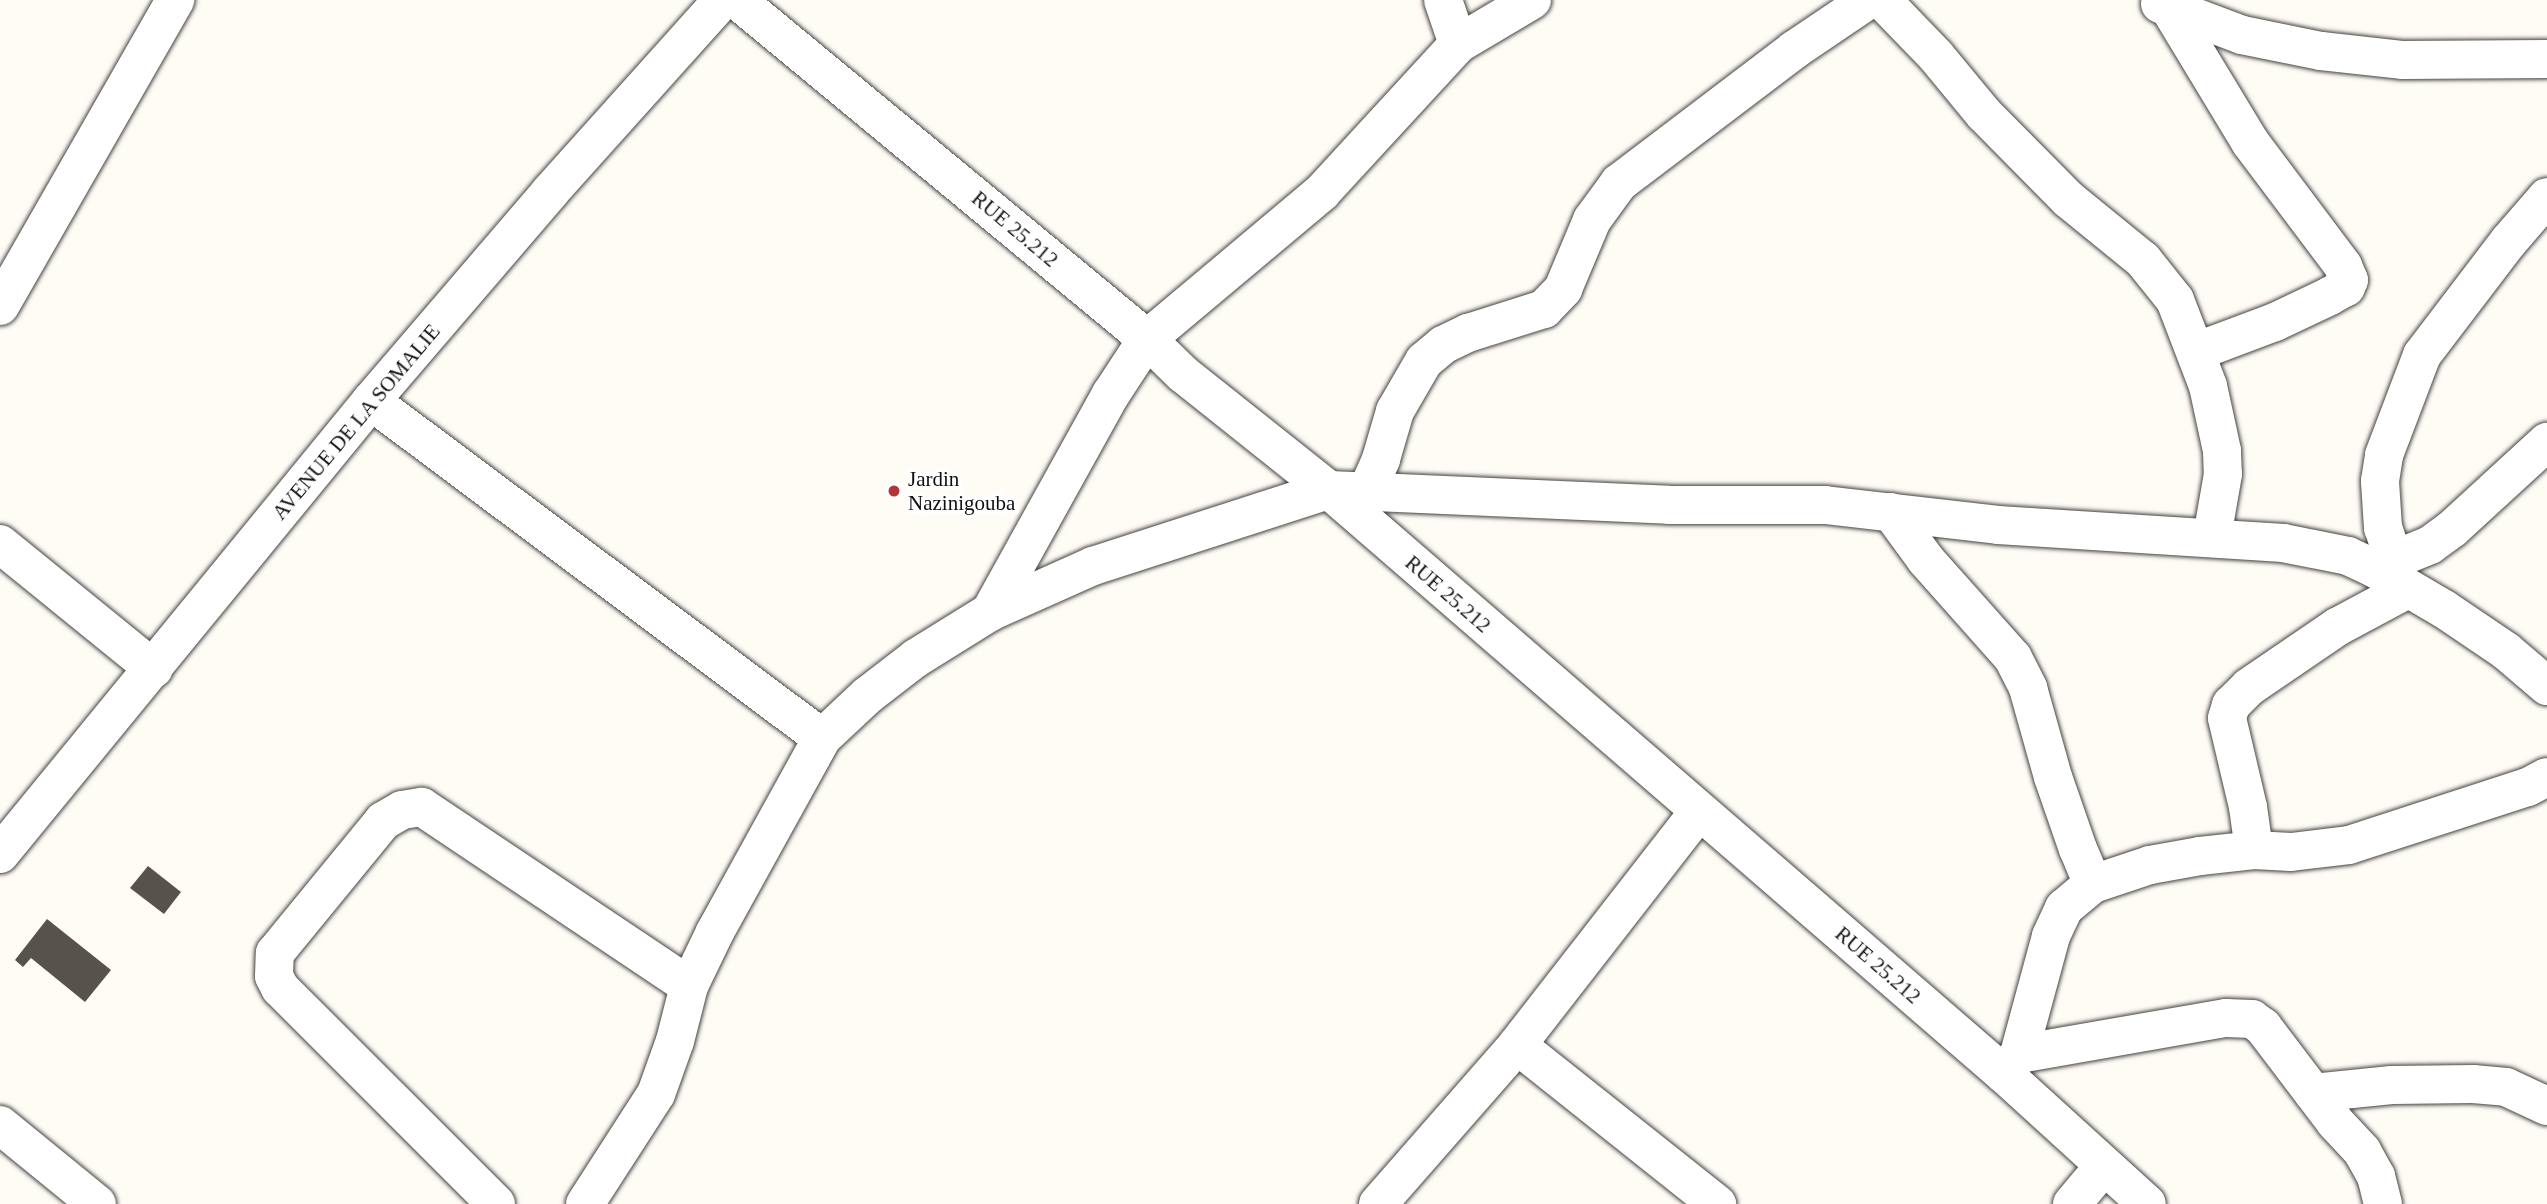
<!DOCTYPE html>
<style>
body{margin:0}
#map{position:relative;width:2547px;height:1204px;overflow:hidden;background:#fefcf4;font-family:Georgia,serif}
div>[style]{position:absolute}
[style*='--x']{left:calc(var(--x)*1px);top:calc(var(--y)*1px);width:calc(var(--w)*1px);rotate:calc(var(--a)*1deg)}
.building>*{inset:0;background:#58524d}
.roads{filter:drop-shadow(0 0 2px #434343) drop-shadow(0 0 2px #434343)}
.minor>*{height:38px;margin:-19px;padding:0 19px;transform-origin:19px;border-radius:19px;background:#fff}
.dots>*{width:19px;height:19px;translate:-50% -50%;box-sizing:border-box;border:4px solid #fff;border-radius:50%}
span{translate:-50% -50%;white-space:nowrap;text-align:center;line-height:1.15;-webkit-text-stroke:7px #fff;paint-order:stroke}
.street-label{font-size:21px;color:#101010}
.poi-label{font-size:21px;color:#101010}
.left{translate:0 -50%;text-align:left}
</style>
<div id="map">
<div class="building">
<div style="clip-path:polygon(148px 866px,181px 892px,164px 914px,130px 888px)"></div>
<div style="clip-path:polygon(47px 919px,111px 970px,85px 1002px,31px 958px,23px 967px,15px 960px)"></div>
</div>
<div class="roads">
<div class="minor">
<div style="--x:737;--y:0;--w:532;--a:39.58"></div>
<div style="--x:1147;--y:339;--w:50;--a:44.2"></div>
<div style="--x:1183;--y:374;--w:186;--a:38.5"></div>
<div style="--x:1329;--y:490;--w:893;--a:40.87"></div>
<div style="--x:2004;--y:1074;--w:193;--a:42.3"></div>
<div style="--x:1443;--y:0;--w:46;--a:71.2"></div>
<div style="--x:1882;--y:0;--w:78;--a:46"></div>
<div style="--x:1936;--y:56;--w:75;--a:50.4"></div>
<div style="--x:1984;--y:114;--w:120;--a:45.3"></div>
<div style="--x:2068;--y:199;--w:97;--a:39.1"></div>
<div style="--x:2143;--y:260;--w:51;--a:51.3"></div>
<div style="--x:2175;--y:300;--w:92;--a:69"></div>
<div style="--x:2208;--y:386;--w:66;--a:77.8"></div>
<div style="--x:2222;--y:451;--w:23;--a:88"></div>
<div style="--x:2223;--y:474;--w:64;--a:99.9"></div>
<div style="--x:2160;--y:4;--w:88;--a:20.7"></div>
<div style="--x:2242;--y:35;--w:81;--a:11.4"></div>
<div style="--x:2321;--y:51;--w:81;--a:6.3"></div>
<div style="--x:2402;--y:60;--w:145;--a:-0.4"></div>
<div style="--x:2169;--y:8;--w:157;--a:58.8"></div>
<div style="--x:2250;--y:142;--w:155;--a:53.1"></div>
<div style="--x:2343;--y:266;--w:15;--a:67"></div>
<div style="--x:2349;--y:280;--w:8;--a:113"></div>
<div style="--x:2346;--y:287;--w:18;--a:151"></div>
<div style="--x:2330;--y:296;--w:61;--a:154.7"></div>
<div style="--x:2275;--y:322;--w:85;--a:159.4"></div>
<div style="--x:0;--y:306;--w:353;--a:-60.2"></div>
<div style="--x:371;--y:401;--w:563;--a:36.77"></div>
<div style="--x:1367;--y:491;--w:35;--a:-66"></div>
<div style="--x:1381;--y:459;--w:50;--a:-73.7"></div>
<div style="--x:1395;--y:411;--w:58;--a:-59.9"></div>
<div style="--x:1424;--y:361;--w:25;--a:-40"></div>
<div style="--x:1443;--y:345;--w:28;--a:-26"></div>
<div style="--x:1468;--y:333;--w:80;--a:-17.5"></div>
<div style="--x:1544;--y:309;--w:28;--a:-46"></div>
<div style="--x:1563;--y:289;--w:75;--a:-67.2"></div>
<div style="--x:1592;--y:220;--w:46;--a:-53.9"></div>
<div style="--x:1619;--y:183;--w:220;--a:-37.2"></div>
<div style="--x:1794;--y:50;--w:89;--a:-34"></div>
<div style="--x:1891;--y:512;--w:59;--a:53.9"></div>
<div style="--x:1926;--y:560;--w:131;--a:48.4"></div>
<div style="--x:2013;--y:658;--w:34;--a:63"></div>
<div style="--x:2028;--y:688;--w:92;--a:74.3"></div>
<div style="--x:2053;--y:777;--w:76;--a:70.9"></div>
<div style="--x:2078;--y:849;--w:38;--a:67"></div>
<div style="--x:0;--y:544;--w:198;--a:39.1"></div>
<div style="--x:2394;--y:561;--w:35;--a:-108"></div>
<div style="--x:2383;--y:528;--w:47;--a:-93.7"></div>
<div style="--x:2380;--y:481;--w:26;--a:-81"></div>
<div style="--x:2384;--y:455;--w:107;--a:-69.2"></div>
<div style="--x:2422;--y:355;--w:143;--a:-52.7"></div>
<div style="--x:2509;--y:241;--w:58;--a:-49.2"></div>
<div style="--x:2374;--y:568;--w:61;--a:-22.3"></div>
<div style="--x:2430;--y:545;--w:27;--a:-36"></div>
<div style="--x:2452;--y:529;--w:129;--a:-42.5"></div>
<div style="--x:990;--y:612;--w:113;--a:-24.1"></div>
<div style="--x:1093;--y:566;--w:248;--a:-17.9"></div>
<div style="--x:1329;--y:490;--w:340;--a:2.5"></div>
<div style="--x:1669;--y:505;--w:156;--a:0"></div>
<div style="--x:1825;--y:505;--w:174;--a:6.6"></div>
<div style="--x:1998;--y:525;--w:286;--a:3.6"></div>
<div style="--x:2283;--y:543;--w:66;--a:11.3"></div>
<div style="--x:2348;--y:556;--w:29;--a:25"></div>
<div style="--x:2374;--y:568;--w:81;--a:30.4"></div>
<div style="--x:2444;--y:609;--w:75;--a:34.1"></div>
<div style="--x:2506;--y:651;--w:54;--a:40.5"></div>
<div style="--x:2254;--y:850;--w:43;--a:-97.9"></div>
<div style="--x:2248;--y:807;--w:91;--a:-103.3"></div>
<div style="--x:2227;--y:718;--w:14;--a:-73"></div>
<div style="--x:2231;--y:705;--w:25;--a:-45"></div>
<div style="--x:2249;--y:687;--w:107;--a:-34.3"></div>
<div style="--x:2337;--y:627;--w:81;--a:-28.2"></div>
<div style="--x:0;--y:854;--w:586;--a:-50.68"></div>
<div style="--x:371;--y:401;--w:275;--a:-49.4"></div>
<div style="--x:550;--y:192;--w:258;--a:-48.1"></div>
<div style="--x:1517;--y:1045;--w:256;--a:38.5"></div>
<div style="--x:2019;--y:1054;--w:210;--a:-9.9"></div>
<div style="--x:2226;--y:1018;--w:26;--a:2"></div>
<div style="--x:2252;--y:1019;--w:14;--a:36"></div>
<div style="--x:2263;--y:1027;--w:119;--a:52.8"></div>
<div style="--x:2335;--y:1122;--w:40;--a:47"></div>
<div style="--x:2362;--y:1151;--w:29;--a:61"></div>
<div style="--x:2376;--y:1176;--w:29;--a:76"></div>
<div style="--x:2004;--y:1074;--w:25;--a:-53"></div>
<div style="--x:2019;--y:1054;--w:122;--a:-74.8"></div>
<div style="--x:2051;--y:936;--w:31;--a:-65"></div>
<div style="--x:2064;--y:908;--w:38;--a:-40"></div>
<div style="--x:2093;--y:884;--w:60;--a:-18.4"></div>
<div style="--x:2150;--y:865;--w:51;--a:-10.2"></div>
<div style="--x:2200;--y:856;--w:54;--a:-6.3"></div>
<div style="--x:2254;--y:850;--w:37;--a:3"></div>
<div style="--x:2291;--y:852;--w:58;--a:-6.9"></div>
<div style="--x:2349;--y:845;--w:188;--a:-18"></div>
<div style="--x:2528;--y:787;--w:21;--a:-28"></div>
<div style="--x:2313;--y:1093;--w:79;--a:-5.8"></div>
<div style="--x:2392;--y:1085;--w:81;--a:-0.7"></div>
<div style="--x:2473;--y:1084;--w:33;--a:5"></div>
<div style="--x:2506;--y:1087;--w:45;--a:24.9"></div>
<div style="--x:0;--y:1125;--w:125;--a:39.2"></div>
<div style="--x:496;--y:1204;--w:305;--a:-135"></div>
<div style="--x:280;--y:988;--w:13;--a:-117"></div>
<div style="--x:274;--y:976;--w:23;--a:-88"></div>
<div style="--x:275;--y:953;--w:171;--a:-50.7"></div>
<div style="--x:383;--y:821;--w:22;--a:-30"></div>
<div style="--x:402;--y:810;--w:20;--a:-9"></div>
<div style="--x:422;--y:807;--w:321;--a:33.8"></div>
<div style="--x:585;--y:1204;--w:131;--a:-57.2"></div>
<div style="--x:656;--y:1094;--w:56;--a:-70.3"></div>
<div style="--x:675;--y:1041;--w:57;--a:-75.7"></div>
<div style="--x:689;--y:986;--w:60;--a:-64.3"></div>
<div style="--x:715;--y:932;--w:222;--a:-61.1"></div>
<div style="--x:822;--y:738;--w:63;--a:-43.1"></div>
<div style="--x:868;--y:695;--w:61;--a:-37.6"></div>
<div style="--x:916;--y:658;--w:87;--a:-31.9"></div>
<div style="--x:990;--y:612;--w:249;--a:-61"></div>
<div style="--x:1111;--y:394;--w:66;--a:-56.8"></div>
<div style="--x:1147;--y:339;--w:229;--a:-40"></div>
<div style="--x:1322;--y:192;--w:201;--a:-47.4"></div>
<div style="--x:1458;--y:44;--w:86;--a:-30.7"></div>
<div style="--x:1378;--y:1204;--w:211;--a:-48.8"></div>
<div style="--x:1517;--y:1045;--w:296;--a:-52.1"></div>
<div style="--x:2072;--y:1204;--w:48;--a:-50"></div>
</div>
</div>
<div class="dots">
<div style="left:894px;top:491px;background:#b23638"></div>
</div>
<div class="street-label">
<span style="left:1015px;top:229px;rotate:40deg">RUE 25.212</span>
<span style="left:356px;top:422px;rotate:-50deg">AVENUE DE LA SOMALIE</span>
<span style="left:1448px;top:594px;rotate:41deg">RUE 25.212</span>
<span style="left:1878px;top:965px;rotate:41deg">RUE 25.212</span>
</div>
<div class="poi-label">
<span class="left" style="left:908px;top:491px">Jardin<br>Nazinigouba</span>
</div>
</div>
